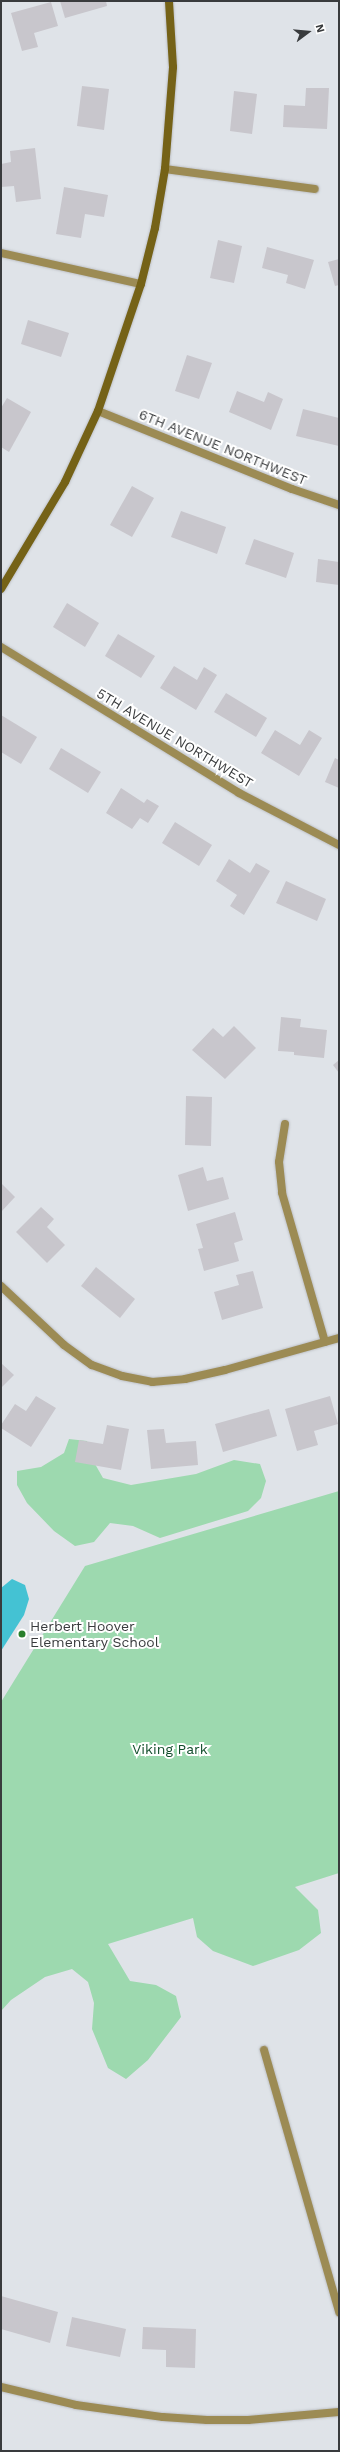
<!DOCTYPE html>
<style>
body{margin:0}
#map{position:relative;width:340px;height:2452px;overflow:hidden;background:#dfe3e8;font-family:"Work Sans",sans-serif}
div>[style]{position:absolute}
[style*='--x']{left:calc(var(--x)*1px);top:calc(var(--y)*1px);width:calc(var(--w)*1px);rotate:calc(var(--a)*1deg)}
.green>*{inset:0;background:#9dd9af}
.water>*{inset:0;background:#44c2d3}
.building>*{inset:0;background:#c8c6cc}
.roads{filter:drop-shadow(0 0 1px #bec1c6) drop-shadow(0 0 1px #bec1c6)}
.minor>*{height:8px;margin:-4px;padding:0 4px;transform-origin:4px;border-radius:4px;background:#9c8b54}
.secondary>*{height:8px;margin:-4px;padding:0 4px;transform-origin:4px;border-radius:4px;background:#756217}
.dots>*{width:11px;height:11px;translate:-50% -50%;box-sizing:border-box;border:2px solid #fff;border-radius:50%}
span{translate:-50% -50%;white-space:nowrap;text-align:center;line-height:1.15;-webkit-text-stroke:4px #fff;paint-order:stroke}
.street-label{font-size:14px;color:#393b3d}
.poi-label{font-size:14px;color:#393b3d}
.left{translate:0 -50%;text-align:left}
.park-label{font-size:14px;color:#124e2c}
.frame{position:absolute;inset:0;border:2px solid #393b3d;pointer-events:none}
.north{position:absolute;left:288px;top:12px;width:40px;height:40px;-webkit-text-stroke:3px #fff;paint-order:stroke;rotate:74deg;font-size:11px;font-weight:700;line-height:16px;text-align:center;color:#393b3d}
.north::after{content:'';display:block;margin:auto;width:14px;height:18px;background:#393b3d;clip-path:polygon(50% 0,100% 100%,50% 72%,0 100%)}
</style>
<div id="map">
<div class="green">
<div style="clip-path:polygon(69px 1439px,87px 1441px,91px 1457px,103px 1478px,131px 1485px,196px 1474px,234px 1460px,260px 1464px,266px 1481px,261px 1498px,248px 1511px,160px 1538px,133px 1526px,110px 1523px,94px 1542px,75px 1546px,54px 1531px,27px 1503px,17px 1485px,17px 1471px,41px 1467px,64px 1453px)"></div>
<div style="clip-path:polygon(339px 1491px,339px 1873px,295px 1887px,318px 1910px,321px 1933px,299px 1950px,253px 1966px,213px 1951px,197px 1937px,193px 1918px,108px 1944px,130px 1981px,156px 1985px,176px 1996px,181px 2017px,148px 2060px,126px 2079px,108px 2068px,92px 2029px,94px 2003px,88px 1982px,72px 1969px,45px 1977px,11px 2000px,1px 2011px,1px 1702px,85px 1566px)"></div>
</div>
<div class="water">
<div style="clip-path:polygon(12px 1579px,25px 1585px,29px 1599px,24px 1615px,1px 1651px,1px 1588px)"></div>
</div>
<div class="building">
<div style="clip-path:polygon(60px 1px,106px 1px,107px 6px,65px 18px)"></div>
<div style="clip-path:polygon(51px 2px,58px 26px,34px 33px,38px 47px,22px 51px,11px 13px)"></div>
<div style="clip-path:polygon(82px 86px,109px 89px,104px 130px,77px 126px)"></div>
<div style="clip-path:polygon(306px 88px,329px 88px,327px 129px,283px 127px,284px 105px,305px 106px)"></div>
<div style="clip-path:polygon(234px 91px,257px 94px,252px 134px,230px 131px)"></div>
<div style="clip-path:polygon(35px 148px,41px 199px,16px 202px,14px 186px,1px 187px,1px 164px,11px 162px,10px 151px)"></div>
<div style="clip-path:polygon(64px 187px,108px 195px,104px 217px,85px 214px,81px 238px,56px 234px)"></div>
<div style="clip-path:polygon(218px 240px,242px 246px,234px 283px,210px 278px)"></div>
<div style="clip-path:polygon(267px 247px,314px 260px,305px 289px,286px 283px,288px 275px,262px 268px)"></div>
<div style="clip-path:polygon(339px 259px,339px 285px,335px 286px,328px 262px)"></div>
<div style="clip-path:polygon(28px 320px,69px 333px,61px 357px,21px 344px)"></div>
<div style="clip-path:polygon(187px 355px,212px 363px,199px 399px,175px 391px)"></div>
<div style="clip-path:polygon(237px 391px,264px 402px,268px 392px,283px 399px,271px 430px,229px 412px)"></div>
<div style="clip-path:polygon(7px 398px,31px 412px,9px 452px,1px 447px,1px 408px)"></div>
<div style="clip-path:polygon(303px 409px,339px 418px,339px 446px,296px 436px)"></div>
<div style="clip-path:polygon(132px 486px,154px 498px,132px 537px,110px 525px)"></div>
<div style="clip-path:polygon(181px 511px,226px 527px,217px 554px,171px 537px)"></div>
<div style="clip-path:polygon(254px 539px,294px 553px,286px 578px,245px 564px)"></div>
<div style="clip-path:polygon(318px 559px,339px 562px,339px 585px,316px 582px)"></div>
<div style="clip-path:polygon(67px 603px,99px 623px,85px 647px,53px 627px)"></div>
<div style="clip-path:polygon(118px 634px,155px 656px,141px 678px,105px 656px)"></div>
<div style="clip-path:polygon(174px 666px,197px 680px,204px 667px,217px 675px,196px 710px,160px 688px)"></div>
<div style="clip-path:polygon(226px 693px,267px 718px,256px 737px,214px 712px)"></div>
<div style="clip-path:polygon(1px 715px,37px 737px,21px 764px,1px 752px)"></div>
<div style="clip-path:polygon(275px 730px,300px 745px,309px 730px,322px 738px,299px 776px,261px 753px)"></div>
<div style="clip-path:polygon(61px 748px,101px 772px,88px 793px,49px 769px)"></div>
<div style="clip-path:polygon(335px 758px,339px 760px,339px 788px,325px 782px)"></div>
<div style="clip-path:polygon(121px 788px,144px 803px,147px 799px,159px 806px,148px 823px,140px 818px,132px 829px,106px 813px)"></div>
<div style="clip-path:polygon(175px 822px,212px 845px,199px 866px,162px 843px)"></div>
<div style="clip-path:polygon(229px 859px,250px 873px,256px 863px,270px 871px,244px 915px,230px 906px,237px 895px,216px 881px)"></div>
<div style="clip-path:polygon(286px 881px,326px 899px,317px 921px,276px 903px)"></div>
<div style="clip-path:polygon(281px 1017px,301px 1019px,300px 1027px,327px 1030px,324px 1058px,294px 1055px,294px 1052px,278px 1051px)"></div>
<div style="clip-path:polygon(234px 1026px,256px 1048px,225px 1079px,192px 1050px,213px 1028px,223px 1037px)"></div>
<div style="clip-path:polygon(339px 1060px,339px 1073px,333px 1065px)"></div>
<div style="clip-path:polygon(186px 1096px,212px 1097px,211px 1146px,185px 1145px)"></div>
<div style="clip-path:polygon(203px 1167px,207px 1181px,223px 1177px,229px 1199px,188px 1211px,178px 1175px)"></div>
<div style="clip-path:polygon(1px 1183px,15px 1197px,1px 1212px)"></div>
<div style="clip-path:polygon(41px 1207px,54px 1219px,47px 1227px,65px 1245px,47px 1263px,16px 1232px)"></div>
<div style="clip-path:polygon(235px 1212px,243px 1240px,234px 1243px,239px 1261px,204px 1271px,198px 1249px,203px 1248px,196px 1224px)"></div>
<div style="clip-path:polygon(96px 1267px,135px 1299px,120px 1318px,81px 1286px)"></div>
<div style="clip-path:polygon(253px 1271px,263px 1308px,222px 1320px,214px 1292px,239px 1285px,236px 1275px)"></div>
<div style="clip-path:polygon(1px 1363px,14px 1375px,1px 1388px)"></div>
<div style="clip-path:polygon(36px 1396px,56px 1408px,31px 1447px,1px 1428px,1px 1425px,15px 1404px,26px 1411px)"></div>
<div style="clip-path:polygon(330px 1396px,338px 1424px,314px 1431px,318px 1445px,297px 1451px,285px 1409px)"></div>
<div style="clip-path:polygon(269px 1409px,277px 1436px,223px 1452px,215px 1424px)"></div>
<div style="clip-path:polygon(107px 1425px,129px 1429px,121px 1470px,75px 1462px,79px 1440px,103px 1444px)"></div>
<div style="clip-path:polygon(164px 1429px,166px 1443px,196px 1441px,198px 1465px,151px 1469px,147px 1430px)"></div>
<div style="clip-path:polygon(1px 2296px,58px 2312px,50px 2343px,1px 2329px)"></div>
<div style="clip-path:polygon(72px 2317px,126px 2329px,120px 2357px,66px 2346px)"></div>
<div style="clip-path:polygon(143px 2327px,196px 2329px,195px 2368px,166px 2367px,166px 2350px,142px 2349px)"></div>
</div>
<div class="roads">
<div class="minor">
<div style="--x:165;--y:169;--w:151;--a:7.6"></div>
<div style="--x:1;--y:253;--w:143;--a:12.5"></div>
<div style="--x:98;--y:411;--w:209;--a:21.9"></div>
<div style="--x:292;--y:489;--w:50;--a:18.8"></div>
<div style="--x:1;--y:647;--w:279;--a:31.5"></div>
<div style="--x:239;--y:793;--w:113;--a:27.5"></div>
<div style="--x:285;--y:1124;--w:38;--a:99"></div>
<div style="--x:279;--y:1162;--w:31;--a:84"></div>
<div style="--x:282;--y:1193;--w:155;--a:73.9"></div>
<div style="--x:1;--y:1286;--w:86;--a:43.1"></div>
<div style="--x:64;--y:1345;--w:34;--a:36"></div>
<div style="--x:92;--y:1365;--w:32;--a:20"></div>
<div style="--x:122;--y:1376;--w:31;--a:11"></div>
<div style="--x:152;--y:1382;--w:33;--a:-5"></div>
<div style="--x:185;--y:1379;--w:41;--a:-12.7"></div>
<div style="--x:225;--y:1370;--w:118;--a:-15.7"></div>
<div style="--x:264;--y:2050;--w:273;--a:74"></div>
<div style="--x:1;--y:2387;--w:77;--a:13.5"></div>
<div style="--x:76;--y:2405;--w:88;--a:7.9"></div>
<div style="--x:163;--y:2417;--w:44;--a:3.9"></div>
<div style="--x:207;--y:2420;--w:41;--a:0"></div>
<div style="--x:248;--y:2420;--w:91;--a:-5"></div>
</div>
<div class="secondary">
<div style="--x:1;--y:589;--w:125;--a:-59.1"></div>
<div style="--x:65;--y:482;--w:78;--a:-65.1"></div>
<div style="--x:98;--y:411;--w:134;--a:-71.3"></div>
<div style="--x:141;--y:284;--w:58;--a:-76"></div>
<div style="--x:155;--y:228;--w:60;--a:-80.4"></div>
<div style="--x:165;--y:169;--w:102;--a:-85.5"></div>
<div style="--x:173;--y:67;--w:66;--a:-93.5"></div>
</div>
</div>
<div class="dots">
<div style="left:22px;top:1634px;background:#2a802d"></div>
</div>
<div class="street-label">
<span style="left:223px;top:447px;rotate:22deg">6TH AVENUE NORTHWEST</span>
<span style="left:175px;top:738px;rotate:31deg">5TH AVENUE NORTHWEST</span>
</div>
<div class="poi-label">
<span class="left" style="left:30px;top:1634px">Herbert Hoover<br>Elementary School</span>
</div>
<div class="park-label">
<span style="left:170px;top:1749px">Viking Park</span>
</div>
<div class="frame"></div>
<div class="north">N</div>
</div>
